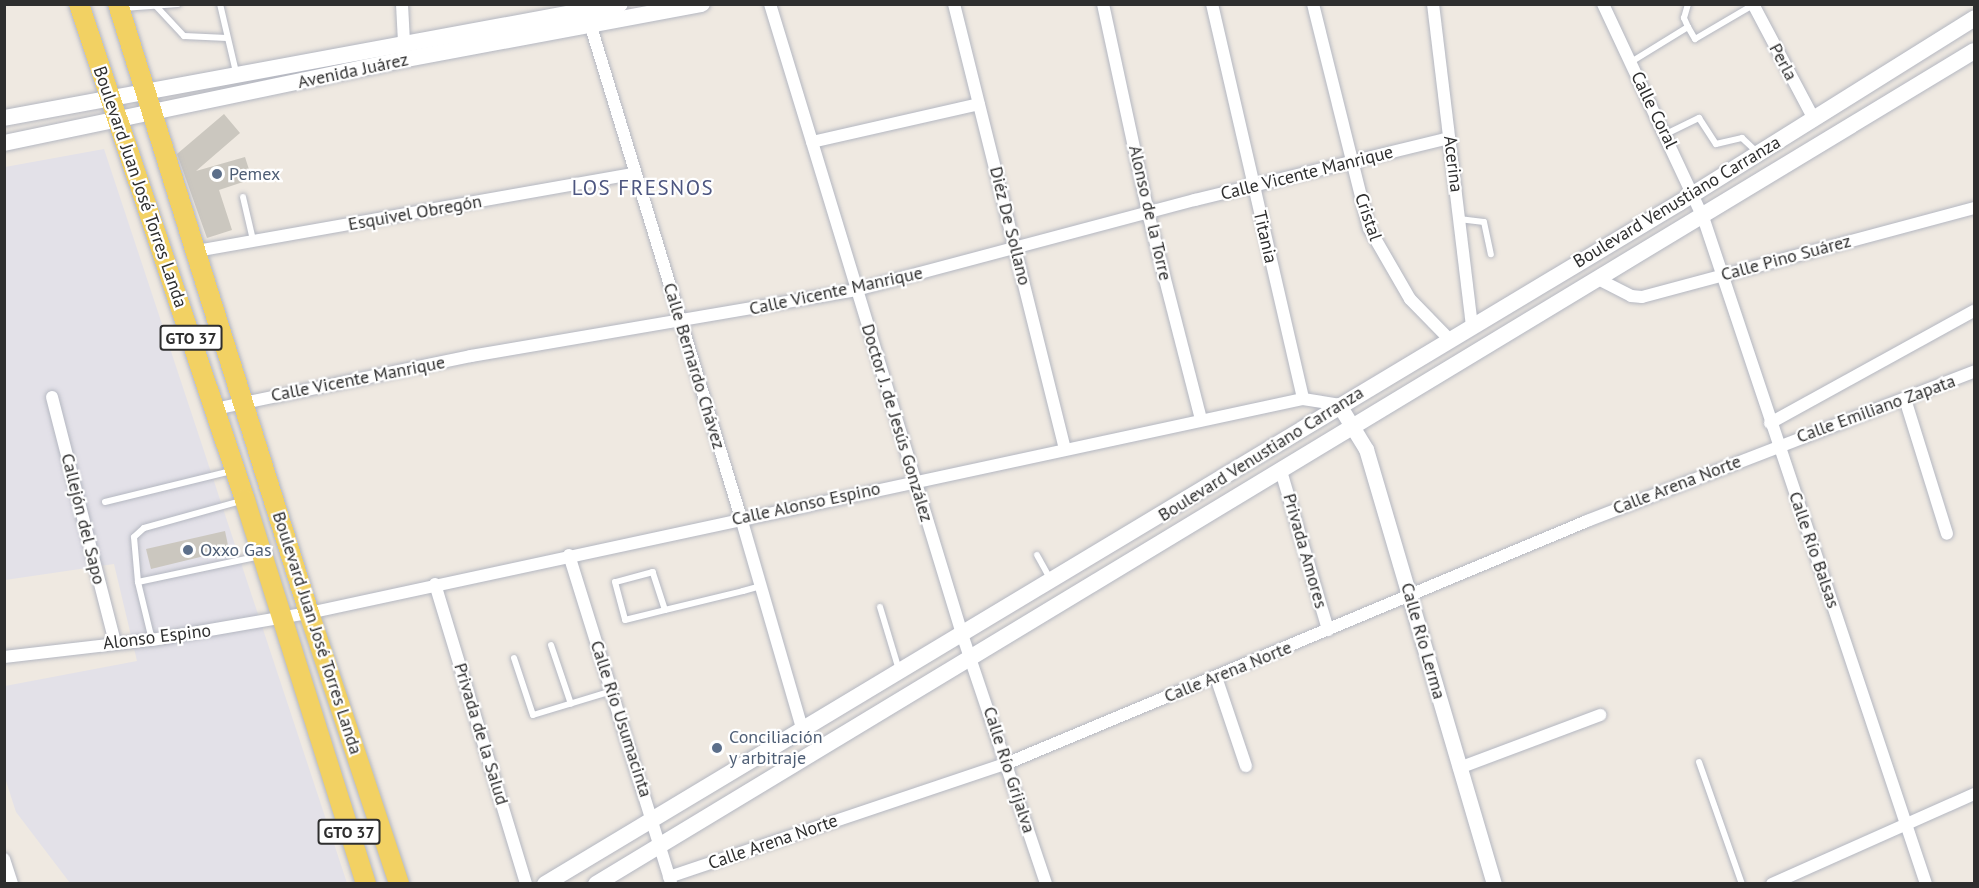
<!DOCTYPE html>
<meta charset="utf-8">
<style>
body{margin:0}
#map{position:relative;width:1979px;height:888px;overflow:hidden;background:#efe9e1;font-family:"PT Sans",sans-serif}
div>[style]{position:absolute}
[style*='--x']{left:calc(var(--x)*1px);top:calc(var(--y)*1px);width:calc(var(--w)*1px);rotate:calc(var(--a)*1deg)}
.industrial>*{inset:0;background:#e3e1e8}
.building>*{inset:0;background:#cbc7bf}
.roads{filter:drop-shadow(0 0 2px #b4b7c1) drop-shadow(0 0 2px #b4b7c1)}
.service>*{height:6px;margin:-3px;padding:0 3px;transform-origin:3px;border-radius:3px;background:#fff}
.minor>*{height:12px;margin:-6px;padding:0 6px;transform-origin:6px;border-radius:6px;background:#fff}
.tertiary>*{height:15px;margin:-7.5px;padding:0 7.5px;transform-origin:7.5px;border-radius:7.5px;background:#fff}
.secondary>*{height:16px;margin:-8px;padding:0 8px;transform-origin:8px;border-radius:8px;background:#fff}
.primary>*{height:20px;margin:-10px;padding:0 10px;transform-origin:10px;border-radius:10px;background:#f2d163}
.dots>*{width:16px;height:16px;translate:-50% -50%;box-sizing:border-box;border:3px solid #fff;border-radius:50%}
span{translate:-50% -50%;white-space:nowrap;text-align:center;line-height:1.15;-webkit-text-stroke:4.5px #fff;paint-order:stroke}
.shield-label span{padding:2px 4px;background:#fff;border:2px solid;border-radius:4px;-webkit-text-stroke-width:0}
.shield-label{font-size:16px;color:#2e2e2e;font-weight:700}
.street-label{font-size:18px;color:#2e2e2e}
.service-label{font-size:18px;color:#4e5e75}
.left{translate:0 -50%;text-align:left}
.quarter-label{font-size:21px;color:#4d5680;letter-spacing:1.5px}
.frame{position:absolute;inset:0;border:6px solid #2e2e2e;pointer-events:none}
</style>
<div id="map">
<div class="industrial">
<div style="clip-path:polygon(104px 149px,347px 883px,70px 883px,16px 812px,5px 778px,5px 686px,137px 661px,114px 564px,5px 580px,5px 167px)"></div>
</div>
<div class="building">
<div style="clip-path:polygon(224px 114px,240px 133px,196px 171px,245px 157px,252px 179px,219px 190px,232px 230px,207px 238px,177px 154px)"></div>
<div style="clip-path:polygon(225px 531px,229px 550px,151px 569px,146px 549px)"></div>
</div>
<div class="roads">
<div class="service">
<div style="--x:220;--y:4;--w:70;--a:76.8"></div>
<div style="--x:156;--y:6;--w:41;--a:47"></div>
<div style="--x:184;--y:36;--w:43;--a:2.7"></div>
<div style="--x:123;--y:8;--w:55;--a:-4.2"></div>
<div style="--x:1688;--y:27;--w:10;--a:-114"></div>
<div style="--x:1684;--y:18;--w:15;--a:-74"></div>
<div style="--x:1631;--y:62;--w:67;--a:-31.6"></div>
<div style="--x:1688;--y:27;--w:14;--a:60"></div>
<div style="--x:1695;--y:39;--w:67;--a:-30.4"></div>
<div style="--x:1666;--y:134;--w:37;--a:-26"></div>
<div style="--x:1699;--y:118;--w:31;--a:57"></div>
<div style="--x:1716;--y:144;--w:27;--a:-13"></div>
<div style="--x:1742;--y:138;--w:21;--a:43"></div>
<div style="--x:243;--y:197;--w:44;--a:76.9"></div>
<div style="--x:1459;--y:219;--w:25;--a:7"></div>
<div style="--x:1484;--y:222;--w:33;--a:78"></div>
<div style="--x:105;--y:502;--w:130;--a:-13.8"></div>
<div style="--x:1037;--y:555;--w:26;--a:61"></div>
<div style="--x:138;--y:582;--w:125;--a:-12"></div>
<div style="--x:880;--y:607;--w:66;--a:73.2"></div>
<div style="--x:665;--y:610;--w:40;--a:-108"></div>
<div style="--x:653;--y:572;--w:39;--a:165"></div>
<div style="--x:615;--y:582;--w:39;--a:75"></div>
<div style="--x:625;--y:620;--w:41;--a:-14"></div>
<div style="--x:665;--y:610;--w:80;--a:-13.7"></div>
<div style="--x:743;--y:591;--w:19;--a:-16"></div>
<div style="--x:152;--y:640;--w:60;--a:-103.6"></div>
<div style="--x:138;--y:582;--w:45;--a:-95.1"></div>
<div style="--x:134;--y:537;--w:13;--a:-42"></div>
<div style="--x:144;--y:528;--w:101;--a:-15.6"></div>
<div style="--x:551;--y:645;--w:62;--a:71.3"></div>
<div style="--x:514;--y:658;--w:60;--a:71.6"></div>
<div style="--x:533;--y:715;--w:83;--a:-16.9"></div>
<div style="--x:1699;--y:762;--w:129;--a:70.6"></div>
</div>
<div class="minor">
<div style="--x:402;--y:4;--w:37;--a:87"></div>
<div style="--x:770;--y:4;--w:659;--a:73.05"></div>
<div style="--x:962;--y:634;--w:264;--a:71.4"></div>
<div style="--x:954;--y:4;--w:458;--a:76"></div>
<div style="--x:1103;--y:4;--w:214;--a:77.8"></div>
<div style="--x:1148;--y:213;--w:214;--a:75.6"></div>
<div style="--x:1212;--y:4;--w:405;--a:77"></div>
<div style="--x:1313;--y:4;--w:231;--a:76"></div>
<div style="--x:1369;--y:228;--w:82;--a:60"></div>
<div style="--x:1410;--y:299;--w:54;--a:45.7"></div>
<div style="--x:1433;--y:4;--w:322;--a:83.1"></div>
<div style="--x:1603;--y:4;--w:235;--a:64.9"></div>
<div style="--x:1703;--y:217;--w:703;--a:71.51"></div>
<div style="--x:1753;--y:4;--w:130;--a:62.1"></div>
<div style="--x:588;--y:17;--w:524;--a:73.02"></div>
<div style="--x:741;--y:518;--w:219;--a:73.8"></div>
<div style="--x:812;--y:142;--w:171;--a:-12.8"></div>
<div style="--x:196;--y:251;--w:445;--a:-10"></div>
<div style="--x:1600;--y:280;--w:35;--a:27"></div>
<div style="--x:1631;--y:296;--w:11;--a:5"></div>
<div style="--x:1642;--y:297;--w:344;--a:-15"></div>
<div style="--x:52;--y:397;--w:253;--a:75.6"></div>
<div style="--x:1905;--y:399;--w:141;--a:72.7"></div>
<div style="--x:215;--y:409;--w:261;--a:-11.7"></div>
<div style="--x:471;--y:356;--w:391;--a:-9.7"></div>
<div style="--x:856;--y:290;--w:351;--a:-14.9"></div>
<div style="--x:1195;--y:200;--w:261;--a:-13.7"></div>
<div style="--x:1770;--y:423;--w:233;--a:-28.8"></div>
<div style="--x:1281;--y:471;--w:166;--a:73.5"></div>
<div style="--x:569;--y:555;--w:343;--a:72.7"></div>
<div style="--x:435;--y:584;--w:313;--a:73.1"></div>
<div style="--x:4;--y:657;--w:149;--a:-6.6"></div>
<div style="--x:152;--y:640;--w:159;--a:-9.8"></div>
<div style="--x:309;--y:613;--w:1017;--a:-12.15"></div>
<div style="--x:1303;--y:399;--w:36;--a:9"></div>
<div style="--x:1216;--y:677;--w:94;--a:71.4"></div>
<div style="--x:1459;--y:768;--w:151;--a:-20.6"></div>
<div style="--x:4;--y:859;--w:26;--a:72"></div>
<div style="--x:669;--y:877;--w:358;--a:-18.6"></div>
<div style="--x:1008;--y:763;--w:628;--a:-22.68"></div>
<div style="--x:1587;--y:521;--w:415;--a:-21.1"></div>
<div style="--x:1772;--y:884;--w:221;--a:-24"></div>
</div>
<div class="tertiary">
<div style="--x:1339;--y:405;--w:52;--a:58.5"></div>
<div style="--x:1366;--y:449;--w:453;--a:73.6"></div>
</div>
<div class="secondary">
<div style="--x:4;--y:118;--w:626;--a:-10.48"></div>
<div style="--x:4;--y:143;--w:412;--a:-11.8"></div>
<div style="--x:407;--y:59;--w:300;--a:-10.6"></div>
<div style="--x:545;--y:884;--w:1323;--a:-30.99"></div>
<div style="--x:1679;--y:203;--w:348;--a:-32"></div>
<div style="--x:596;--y:884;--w:1610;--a:-31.15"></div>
</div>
<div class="primary">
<div style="--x:79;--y:4;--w:523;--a:71.5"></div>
<div style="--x:245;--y:500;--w:403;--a:72.5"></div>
<div style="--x:118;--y:4;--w:638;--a:72.59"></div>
<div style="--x:309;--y:613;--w:286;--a:71.6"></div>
</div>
</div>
<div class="dots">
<div style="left:217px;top:174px;background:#5c6f8a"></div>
<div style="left:188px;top:550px;background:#5c6f8a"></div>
<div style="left:717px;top:748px;background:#5c6f8a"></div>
</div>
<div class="shield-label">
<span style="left:191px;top:338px">GTO 37</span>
<span style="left:349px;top:832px">GTO 37</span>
</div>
<div class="street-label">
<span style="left:1783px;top:62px;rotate:62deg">Perla</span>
<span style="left:353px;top:71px;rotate:-12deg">Avenida Juárez</span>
<span style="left:1654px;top:110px;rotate:64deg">Calle Coral</span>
<span style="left:1453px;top:164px;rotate:83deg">Acerina</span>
<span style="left:1307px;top:173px;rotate:-14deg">Calle Vicente Manrique</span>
<span style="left:140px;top:187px;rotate:71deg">Boulevard Juan José Torres Landa</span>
<span style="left:1677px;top:202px;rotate:-31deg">Boulevard Venustiano Carranza</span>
<span style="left:415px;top:213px;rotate:-10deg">Esquivel Obregón</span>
<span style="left:1150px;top:213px;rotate:77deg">Alonso de la Torre</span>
<span style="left:1368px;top:217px;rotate:71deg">Cristal</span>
<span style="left:1010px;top:226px;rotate:76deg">Diéz De Sollano</span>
<span style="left:1265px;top:237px;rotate:77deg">Titania</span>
<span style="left:1786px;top:258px;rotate:-15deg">Calle Pino Suárez</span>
<span style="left:836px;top:291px;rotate:-12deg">Calle Vicente Manrique</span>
<span style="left:694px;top:366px;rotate:73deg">Calle Bernardo Chávez</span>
<span style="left:358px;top:379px;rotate:-11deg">Calle Vicente Manrique</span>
<span style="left:1876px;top:409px;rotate:-20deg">Calle Emiliano Zapata</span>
<span style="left:897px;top:423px;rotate:73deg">Doctor J. de Jesús González</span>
<span style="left:1261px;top:454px;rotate:-32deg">Boulevard Venustiano Carranza</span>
<span style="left:1677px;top:485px;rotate:-21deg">Calle Arena Norte</span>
<span style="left:806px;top:504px;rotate:-12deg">Calle Alonso Espino</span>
<span style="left:83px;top:519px;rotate:76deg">Callejón del Sapo</span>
<span style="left:1814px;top:550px;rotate:71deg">Calle Río Balsas</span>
<span style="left:1305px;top:551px;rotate:74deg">Privada Amores</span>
<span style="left:317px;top:633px;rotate:72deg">Boulevard Juan José Torres Landa</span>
<span style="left:157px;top:637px;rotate:-7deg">Alonso Espino</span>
<span style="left:1423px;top:641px;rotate:74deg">Calle Río Lerma</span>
<span style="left:1228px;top:672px;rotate:-22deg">Calle Arena Norte</span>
<span style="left:621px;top:719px;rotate:72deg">Calle Río Usumacinta</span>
<span style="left:481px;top:734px;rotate:73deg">Privada de la Salud</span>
<span style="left:1009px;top:770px;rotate:72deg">Calle Río Grijalva</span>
<span style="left:773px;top:842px;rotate:-19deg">Calle Arena Norte</span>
</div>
<div class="service-label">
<span class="left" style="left:229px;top:174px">Pemex</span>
<span class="left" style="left:200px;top:550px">Oxxo Gas</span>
<span class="left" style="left:729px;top:748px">Conciliación<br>y arbitraje</span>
</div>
<div class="quarter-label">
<span style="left:643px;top:188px">LOS FRESNOS</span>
</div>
<div class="frame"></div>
</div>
